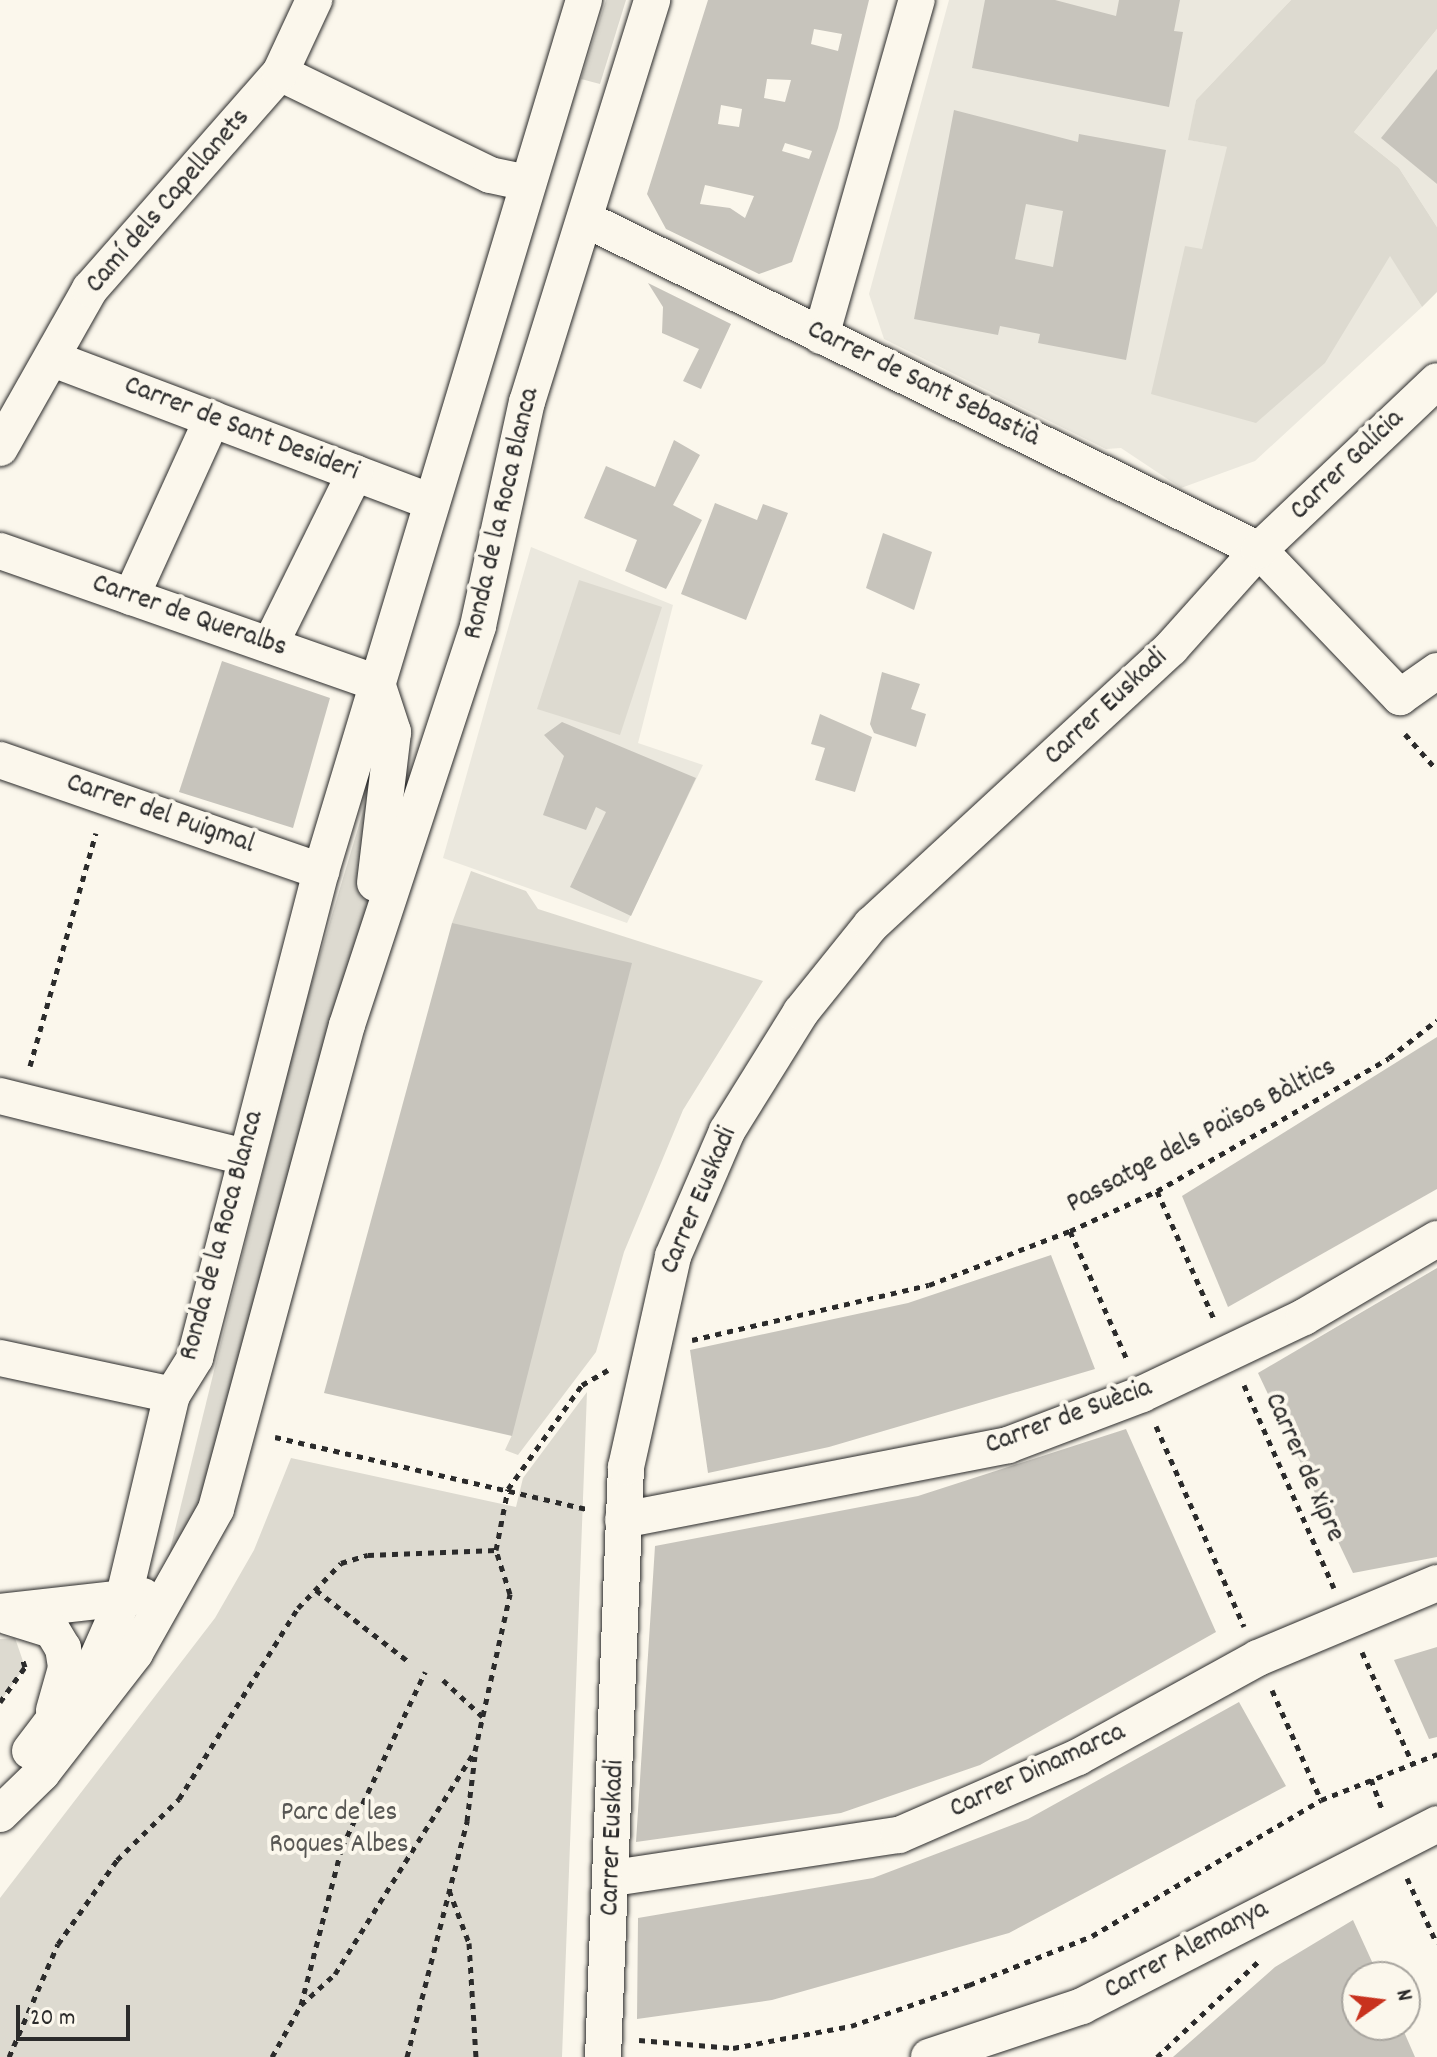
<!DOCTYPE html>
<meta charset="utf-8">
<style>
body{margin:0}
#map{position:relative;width:1437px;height:2057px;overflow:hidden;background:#fbf7ec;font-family:Dekko,sans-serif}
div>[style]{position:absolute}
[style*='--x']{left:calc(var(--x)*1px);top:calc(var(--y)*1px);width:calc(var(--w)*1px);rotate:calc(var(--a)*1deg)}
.built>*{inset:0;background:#ebe8de}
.green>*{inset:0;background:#dddad0}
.building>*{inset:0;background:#c7c4bc}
.path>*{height:5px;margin-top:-2.5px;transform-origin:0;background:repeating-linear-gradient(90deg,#2b2b2b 0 6px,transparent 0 12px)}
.roads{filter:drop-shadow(0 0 2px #2b2b2b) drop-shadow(0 0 2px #2b2b2b)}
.minor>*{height:36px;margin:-18px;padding:0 18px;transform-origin:18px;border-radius:18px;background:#fbf7ec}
span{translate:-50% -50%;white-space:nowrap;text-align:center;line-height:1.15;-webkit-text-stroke:8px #fbf7ec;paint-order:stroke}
.street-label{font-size:28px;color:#2b2b2b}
.park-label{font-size:28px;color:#585754}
.north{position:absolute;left:1341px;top:1961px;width:80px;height:80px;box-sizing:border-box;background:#fbf7ec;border:2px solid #a8a59f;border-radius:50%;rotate:76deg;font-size:22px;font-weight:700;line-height:32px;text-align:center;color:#2b2b2b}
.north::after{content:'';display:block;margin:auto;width:28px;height:36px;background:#c8321e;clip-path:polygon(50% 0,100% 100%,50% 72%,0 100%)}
.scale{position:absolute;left:16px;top:2005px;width:114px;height:36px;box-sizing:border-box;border:4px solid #2b2b2b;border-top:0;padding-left:10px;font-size:24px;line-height:28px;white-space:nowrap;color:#2b2b2b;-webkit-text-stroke:6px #fbf7ec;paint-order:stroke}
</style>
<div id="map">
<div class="built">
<div style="clip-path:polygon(949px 0,1291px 0,1196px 100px,1189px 140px,1227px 147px,1390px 255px,1422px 307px,1255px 461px,1181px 488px,1121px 448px,1106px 449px,884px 339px,869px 294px)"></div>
<div style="clip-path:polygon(1437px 29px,1437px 227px,1399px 168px,1354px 132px)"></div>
<div style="clip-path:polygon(531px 547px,673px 605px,638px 743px,703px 765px,627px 923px,443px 858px)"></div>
</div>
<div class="green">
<div style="clip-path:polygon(606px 0,626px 0,600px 84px,581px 79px)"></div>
<div style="clip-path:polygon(1291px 0,1437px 0,1437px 29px,1354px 132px,1399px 168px,1437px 227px,1437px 292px,1422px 307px,1390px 256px,1325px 363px,1256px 423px,1151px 394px,1185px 246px,1202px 249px,1227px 147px,1188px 140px,1196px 100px)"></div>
<div style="clip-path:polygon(579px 580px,662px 607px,620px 735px,537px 709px)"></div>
<div style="clip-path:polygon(377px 765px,391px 766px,367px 917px,182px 1568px,168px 1558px,299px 1025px)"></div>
<div style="clip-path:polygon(471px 871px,526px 891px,538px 909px,763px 981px,683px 1110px,624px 1252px,596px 1352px,518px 1455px,505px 1450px,512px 1435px,452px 923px)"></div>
<div style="clip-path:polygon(587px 1392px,562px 2057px,0 2057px,0 1898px,215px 1618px,254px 1550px,291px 1458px,516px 1507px,523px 1478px)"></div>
<div style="clip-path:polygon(15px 1638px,25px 1667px,0 1702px,0 1639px)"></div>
</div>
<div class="building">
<div style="clip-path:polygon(evenodd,708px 0,869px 0,838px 128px,792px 262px,759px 274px,666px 229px,647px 194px,708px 0,814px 29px,842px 34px,838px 51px,811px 44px,814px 29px,708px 0,767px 79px,791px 80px,785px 102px,764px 98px,767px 79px,708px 0,721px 105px,742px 109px,739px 127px,718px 124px,721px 105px,708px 0,785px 143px,812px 151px,809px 159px,782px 151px,785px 143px,708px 0,705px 185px,754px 196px,745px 218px,730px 208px,700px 204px,705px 185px)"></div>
<div style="clip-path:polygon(985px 0,1055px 0,1116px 16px,1119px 0,1180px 0,1174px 31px,1183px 32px,1169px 107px,972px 68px)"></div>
<div style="clip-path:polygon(1437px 69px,1437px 184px,1381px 138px)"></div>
<div style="clip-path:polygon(evenodd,954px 110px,1078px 142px,1079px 134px,1166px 150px,1126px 360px,1038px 343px,1040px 334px,1000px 326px,998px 335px,914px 319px,954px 110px,1026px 204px,1063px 211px,1053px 267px,1015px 259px,1026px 204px)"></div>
<div style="clip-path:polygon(648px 283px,731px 324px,701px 389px,683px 381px,699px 349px,662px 333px,663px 307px)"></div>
<div style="clip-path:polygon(674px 440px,700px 455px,673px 505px,702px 520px,666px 589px,625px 571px,637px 540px,584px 518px,606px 466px,655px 487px)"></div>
<div style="clip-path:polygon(715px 503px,757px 520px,763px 504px,788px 513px,746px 620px,681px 594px)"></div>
<div style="clip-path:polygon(883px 533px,932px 552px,914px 610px,866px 588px)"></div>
<div style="clip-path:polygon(222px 661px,330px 698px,293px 828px,179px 792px)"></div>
<div style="clip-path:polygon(882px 672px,920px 684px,911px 709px,926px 714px,916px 747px,874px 733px,870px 724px)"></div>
<div style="clip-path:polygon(820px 714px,872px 737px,855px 792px,815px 780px,825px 748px,811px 744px)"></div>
<div style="clip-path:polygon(562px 722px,696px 778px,631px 916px,570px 887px,606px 812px,596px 807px,586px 830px,543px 815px,564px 756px,544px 735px)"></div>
<div style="clip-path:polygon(452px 923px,632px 963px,512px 1436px,324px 1393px)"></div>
<div style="clip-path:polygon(1437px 1037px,1437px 1189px,1228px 1307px,1182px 1196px)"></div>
<div style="clip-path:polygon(1051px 1255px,1095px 1369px,829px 1447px,708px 1473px,690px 1350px,908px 1303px)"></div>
<div style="clip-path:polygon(1437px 1268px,1437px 1557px,1353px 1573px,1258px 1373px)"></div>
<div style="clip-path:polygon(1126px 1429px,1216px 1632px,980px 1765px,841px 1813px,636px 1842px,655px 1546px,918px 1496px)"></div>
<div style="clip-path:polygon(1437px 1647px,1437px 1737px,1429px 1739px,1394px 1660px)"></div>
<div style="clip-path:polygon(1239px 1702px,1286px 1786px,1009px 1933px,772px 2000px,637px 2019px,638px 1918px,873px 1878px,1028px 1819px)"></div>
<div style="clip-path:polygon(1353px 1920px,1379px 1977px,1357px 1977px,1357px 2025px,1401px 2025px,1415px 2057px,1173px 2057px,1275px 1967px)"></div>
</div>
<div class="path">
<div style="--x:1405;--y:734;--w:48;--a:48.4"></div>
<div style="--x:30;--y:1066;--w:242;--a:-74.2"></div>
<div style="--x:1157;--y:1191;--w:142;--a:66"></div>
<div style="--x:1070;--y:1231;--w:143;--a:66.1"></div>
<div style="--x:692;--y:1340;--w:243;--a:-13.1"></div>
<div style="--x:929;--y:1285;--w:151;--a:-21"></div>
<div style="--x:1070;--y:1231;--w:96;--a:-24.7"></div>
<div style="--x:1157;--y:1191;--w:267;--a:-29.8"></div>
<div style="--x:1389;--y:1058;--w:61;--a:-38.4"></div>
<div style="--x:1244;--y:1385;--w:222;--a:66.1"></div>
<div style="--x:1156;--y:1426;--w:219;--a:66.3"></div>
<div style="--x:275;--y:1437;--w:321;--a:13"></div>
<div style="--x:316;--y:1590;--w:116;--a:37.7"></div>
<div style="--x:1362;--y:1652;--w:121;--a:65.6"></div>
<div style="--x:443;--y:1680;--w:54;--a:42.8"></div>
<div style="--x:1272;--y:1690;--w:120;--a:66"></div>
<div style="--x:0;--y:1702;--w:43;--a:-54.5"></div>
<div style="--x:25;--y:1667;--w:9;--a:-108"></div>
<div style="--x:1371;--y:1779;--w:35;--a:70"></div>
<div style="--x:1407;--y:1878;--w:72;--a:65.6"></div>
<div style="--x:449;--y:1890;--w:57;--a:69.3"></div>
<div style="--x:469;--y:1943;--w:114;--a:86.5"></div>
<div style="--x:301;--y:2005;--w:163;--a:-75.5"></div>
<div style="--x:342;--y:1847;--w:194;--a:-64.6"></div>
<div style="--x:639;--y:2040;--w:94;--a:4.9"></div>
<div style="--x:733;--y:2048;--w:120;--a:-10.6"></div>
<div style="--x:851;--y:2026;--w:125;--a:-19.2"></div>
<div style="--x:969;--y:1985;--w:132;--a:-21.7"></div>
<div style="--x:1092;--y:1936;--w:266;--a:-30.7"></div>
<div style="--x:1321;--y:1800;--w:125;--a:-21.6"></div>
<div style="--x:9;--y:2057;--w:123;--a:-66.6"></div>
<div style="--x:58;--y:1944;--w:103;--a:-54.9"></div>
<div style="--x:117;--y:1860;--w:87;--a:-44.5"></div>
<div style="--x:179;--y:1799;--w:225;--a:-58.1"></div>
<div style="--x:298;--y:1608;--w:62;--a:-46.3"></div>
<div style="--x:341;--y:1563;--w:28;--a:-17"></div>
<div style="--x:368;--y:1555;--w:128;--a:-2.2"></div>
<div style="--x:272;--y:2057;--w:60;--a:-60.9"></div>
<div style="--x:301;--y:2005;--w:46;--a:-42.4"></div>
<div style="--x:335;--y:1974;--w:263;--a:-57.9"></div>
<div style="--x:475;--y:1751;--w:161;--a:-77.4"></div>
<div style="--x:510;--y:1594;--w:46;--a:-107.7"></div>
<div style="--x:496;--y:1550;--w:62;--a:-78.9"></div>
<div style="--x:508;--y:1489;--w:128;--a:-54.6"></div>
<div style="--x:582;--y:1385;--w:30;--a:-30"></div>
<div style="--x:407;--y:2057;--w:244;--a:-75.7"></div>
<div style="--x:467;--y:1821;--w:65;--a:-83"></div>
<div style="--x:1157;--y:2057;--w:143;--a:-43.3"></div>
</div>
<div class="roads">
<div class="minor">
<div style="--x:280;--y:73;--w:233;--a:25.9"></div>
<div style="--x:490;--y:175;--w:38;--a:12"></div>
<div style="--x:587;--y:220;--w:749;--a:26.15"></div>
<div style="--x:1259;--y:550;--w:204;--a:46.2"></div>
<div style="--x:1400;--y:697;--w:45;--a:-35.1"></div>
<div style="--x:821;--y:336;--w:349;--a:-74.1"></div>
<div style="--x:53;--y:359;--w:402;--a:20.7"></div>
<div style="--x:0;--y:448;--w:183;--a:-60.5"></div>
<div style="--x:90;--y:289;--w:288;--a:-48.7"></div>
<div style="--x:280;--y:73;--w:81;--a:-65"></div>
<div style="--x:0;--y:551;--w:399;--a:19.3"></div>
<div style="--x:377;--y:683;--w:52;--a:71.9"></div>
<div style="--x:393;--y:732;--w:152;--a:96.8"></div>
<div style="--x:131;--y:597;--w:196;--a:-65.5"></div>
<div style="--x:270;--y:645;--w:192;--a:-63.7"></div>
<div style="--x:0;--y:760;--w:340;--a:19.1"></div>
<div style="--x:0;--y:1096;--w:252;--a:14"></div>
<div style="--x:0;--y:1358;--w:176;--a:12.1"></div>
<div style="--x:623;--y:1520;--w:392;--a:-11"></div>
<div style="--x:1008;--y:1445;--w:143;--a:-20.8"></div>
<div style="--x:1142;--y:1394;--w:179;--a:-25.4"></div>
<div style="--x:1304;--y:1317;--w:154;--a:-30.4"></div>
<div style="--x:0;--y:1612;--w:144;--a:-6.4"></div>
<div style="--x:7;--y:1616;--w:47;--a:17.3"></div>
<div style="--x:52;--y:1630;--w:21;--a:59"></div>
<div style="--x:63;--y:1648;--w:20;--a:81"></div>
<div style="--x:66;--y:1668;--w:44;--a:105.9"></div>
<div style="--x:30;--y:1751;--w:104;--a:-52.8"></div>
<div style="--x:93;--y:1668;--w:74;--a:-66.2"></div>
<div style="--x:123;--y:1600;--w:211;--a:-76.6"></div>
<div style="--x:172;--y:1395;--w:44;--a:-58.1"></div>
<div style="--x:195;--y:1358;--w:503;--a:-75.49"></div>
<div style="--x:321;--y:871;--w:910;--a:-73.2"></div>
<div style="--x:0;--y:1814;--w:59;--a:-44.3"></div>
<div style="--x:42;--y:1773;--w:152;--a:-52.2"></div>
<div style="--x:135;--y:1653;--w:165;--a:-60.6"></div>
<div style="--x:216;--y:1509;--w:501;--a:-74.86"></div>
<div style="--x:347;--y:1025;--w:420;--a:-71.8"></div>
<div style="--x:478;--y:626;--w:229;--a:-77.7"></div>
<div style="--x:527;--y:402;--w:421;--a:-72.7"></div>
<div style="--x:613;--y:1878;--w:289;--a:-8.6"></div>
<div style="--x:899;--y:1835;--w:195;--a:-23.5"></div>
<div style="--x:1078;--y:1757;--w:205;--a:-28.8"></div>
<div style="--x:1258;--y:1658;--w:194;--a:-22.7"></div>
<div style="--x:603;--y:2057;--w:590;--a:-87.77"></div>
<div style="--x:626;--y:1467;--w:216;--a:-77.4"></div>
<div style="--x:673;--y:1256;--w:136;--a:-66.6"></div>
<div style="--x:727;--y:1131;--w:140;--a:-58.1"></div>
<div style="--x:801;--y:1012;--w:112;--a:-51.2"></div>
<div style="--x:871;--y:925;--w:408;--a:-42.7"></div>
<div style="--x:1171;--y:648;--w:132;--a:-48.1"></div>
<div style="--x:1259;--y:550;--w:245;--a:-43.5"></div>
<div style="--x:929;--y:2057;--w:161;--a:-18.4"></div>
<div style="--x:1082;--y:2006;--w:399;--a:-27.1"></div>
</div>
</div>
<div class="street-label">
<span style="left:169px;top:202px;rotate:-49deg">Camí dels Capellanets</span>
<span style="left:923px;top:385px;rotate:26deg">Carrer de Sant Sebastià</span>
<span style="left:241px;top:430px;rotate:21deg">Carrer de Sant Desideri</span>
<span style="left:1348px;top:466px;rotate:-44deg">Carrer Galícia</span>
<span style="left:503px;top:514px;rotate:-77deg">Ronda de la Roca Blanca</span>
<span style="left:189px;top:617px;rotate:19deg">Carrer de Queralbs</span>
<span style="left:1107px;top:708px;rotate:-43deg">Carrer Euskadi</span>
<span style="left:160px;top:815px;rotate:19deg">Carrer del Puigmal</span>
<span style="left:1202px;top:1137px;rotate:-28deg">Passatge dels Països Bàltics</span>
<span style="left:700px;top:1201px;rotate:-67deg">Carrer Euskadi</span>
<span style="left:223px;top:1236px;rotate:-75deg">Ronda de la Roca Blanca</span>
<span style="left:1069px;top:1418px;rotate:-20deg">Carrer de Suècia</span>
<span style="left:1303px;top:1468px;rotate:66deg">Carrer de Xipre</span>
<span style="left:1038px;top:1772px;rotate:-25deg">Carrer Dinamarca</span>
<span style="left:614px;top:1838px;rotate:-88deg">Carrer Euskadi</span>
<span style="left:1187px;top:1951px;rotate:-28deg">Carrer Alemanya</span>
</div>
<div class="park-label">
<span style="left:339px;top:1830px">Parc de les<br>Roques Albes</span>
</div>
<div class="north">N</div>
<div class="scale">20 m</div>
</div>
